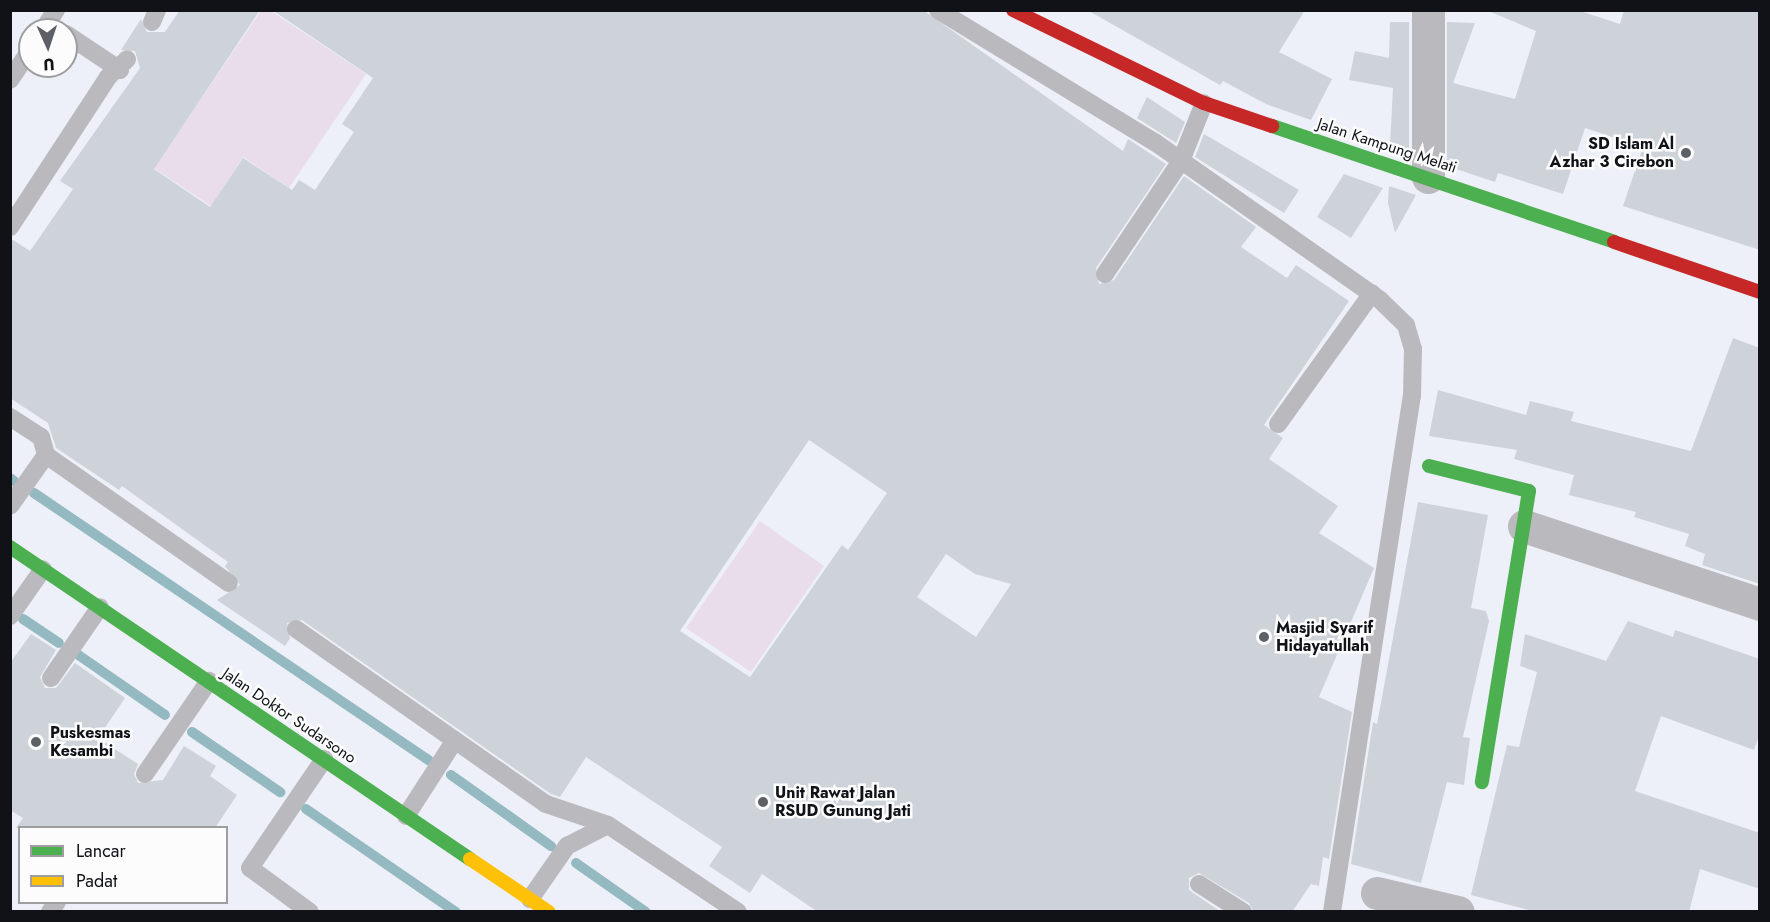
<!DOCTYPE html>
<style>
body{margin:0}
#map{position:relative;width:1770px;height:922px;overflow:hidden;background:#edf0f8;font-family:Jost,sans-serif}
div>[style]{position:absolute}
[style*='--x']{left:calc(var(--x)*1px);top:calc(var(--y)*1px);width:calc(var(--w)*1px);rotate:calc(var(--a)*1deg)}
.green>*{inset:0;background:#e9ddeb}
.stream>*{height:10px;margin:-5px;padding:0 5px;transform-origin:5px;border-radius:5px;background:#95b9c1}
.building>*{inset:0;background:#ced2d9}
.lane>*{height:18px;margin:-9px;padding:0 9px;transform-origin:9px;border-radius:9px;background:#bab9be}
.street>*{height:33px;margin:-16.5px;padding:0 16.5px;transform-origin:16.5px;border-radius:16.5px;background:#bab9be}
.fast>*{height:14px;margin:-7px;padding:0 7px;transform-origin:7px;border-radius:7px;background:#4caf50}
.slow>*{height:14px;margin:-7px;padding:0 7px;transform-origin:7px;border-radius:7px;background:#ffc107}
.jam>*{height:14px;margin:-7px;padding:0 7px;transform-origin:7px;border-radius:7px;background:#c62828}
.dots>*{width:16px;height:16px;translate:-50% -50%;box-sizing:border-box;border:3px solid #fcfcfc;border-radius:50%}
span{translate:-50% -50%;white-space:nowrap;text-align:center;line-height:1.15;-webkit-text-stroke:5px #fcfcfc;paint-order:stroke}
.poi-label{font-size:16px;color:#101218;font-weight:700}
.right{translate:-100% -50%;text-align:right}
.left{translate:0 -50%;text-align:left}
.street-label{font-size:16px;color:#101218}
.frame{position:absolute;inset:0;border:12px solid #101218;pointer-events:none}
.legend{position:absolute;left:18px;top:826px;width:210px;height:78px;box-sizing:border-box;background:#fcfcfc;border:2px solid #9e9ea1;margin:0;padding:8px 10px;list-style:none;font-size:18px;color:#101218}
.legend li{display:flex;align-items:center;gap:12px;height:30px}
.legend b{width:30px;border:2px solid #9e9ea1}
.north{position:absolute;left:18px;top:18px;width:60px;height:60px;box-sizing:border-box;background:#fcfcfc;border:2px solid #9e9ea1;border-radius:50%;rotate:177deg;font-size:16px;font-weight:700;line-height:24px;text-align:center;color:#101218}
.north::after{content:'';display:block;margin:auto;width:21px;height:27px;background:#5d6066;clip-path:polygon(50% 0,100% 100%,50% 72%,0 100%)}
</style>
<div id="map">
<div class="green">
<div style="clip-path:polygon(261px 11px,271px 11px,366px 74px,289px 188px,243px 157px,211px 206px,154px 168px)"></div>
<div style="clip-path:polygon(760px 521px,824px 566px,751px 672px,686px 628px)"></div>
</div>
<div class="stream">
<div style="--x:10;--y:478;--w:5;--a:37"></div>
<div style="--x:34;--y:493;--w:477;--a:34.1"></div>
<div style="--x:23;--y:619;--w:43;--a:33.7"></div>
<div style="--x:77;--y:654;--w:107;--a:34.7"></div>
<div style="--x:192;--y:732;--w:107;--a:34.3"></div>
<div style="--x:451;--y:775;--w:123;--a:35.4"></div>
<div style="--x:306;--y:809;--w:182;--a:34.5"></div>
<div style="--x:576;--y:863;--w:85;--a:35"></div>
</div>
<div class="building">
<div style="clip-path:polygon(evenodd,180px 10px,260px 10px,154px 169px,210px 207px,243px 158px,292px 190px,299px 180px,315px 190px,354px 132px,342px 124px,373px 78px,272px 10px,923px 10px,1123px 151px,1128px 139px,1166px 164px,1096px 268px,1099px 284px,1114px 280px,1184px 176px,1256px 227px,1241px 247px,1287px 278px,1296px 265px,1349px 301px,1264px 425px,1283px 438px,1269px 459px,1338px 506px,1319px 533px,1374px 568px,1319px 697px,1352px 712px,1329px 859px,1323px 857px,1319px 886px,1311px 884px,1292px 912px,1254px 912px,1249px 903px,1199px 873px,1189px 878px,1189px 890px,1221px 912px,818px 912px,762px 874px,750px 893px,709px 866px,722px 847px,586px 757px,560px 797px,551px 794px,302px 620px,287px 623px,290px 638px,285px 646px,217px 600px,240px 585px,225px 566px,228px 562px,122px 486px,119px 490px,56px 448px,48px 423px,10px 398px,10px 238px,30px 251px,73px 189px,60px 181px,140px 68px,135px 51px,121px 50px,141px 19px,147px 32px,165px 32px,180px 10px,809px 440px,887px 493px,848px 550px,842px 545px,750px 677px,680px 631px,809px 440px,180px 10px,946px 554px,975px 574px,1011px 584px,976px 637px,917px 597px,946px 554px)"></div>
<div style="clip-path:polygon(1087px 10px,1305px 10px,1279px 52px,1332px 79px,1311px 120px,1266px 104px,1223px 81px,1220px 85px)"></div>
<div style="clip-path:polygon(1486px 10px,1577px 10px,1620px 24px,1624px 10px,1760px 10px,1760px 250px,1623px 206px,1643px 147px,1585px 128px,1563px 194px,1498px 173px,1495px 182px,1447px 166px,1447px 22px,1475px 23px,1453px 83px,1515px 99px,1536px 31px)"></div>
<div style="clip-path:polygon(1390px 22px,1409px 22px,1409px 153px,1390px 146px,1393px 88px,1349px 80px,1355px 51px,1389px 58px)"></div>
<div style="clip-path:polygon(1147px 97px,1185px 122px,1176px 143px,1137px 118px)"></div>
<div style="clip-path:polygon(1204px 134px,1299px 190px,1284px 213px,1195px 157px)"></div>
<div style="clip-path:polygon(1344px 174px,1383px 188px,1351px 238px,1317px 217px)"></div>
<div style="clip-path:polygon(1389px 186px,1416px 195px,1395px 233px,1388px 203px)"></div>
<div style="clip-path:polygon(1733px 338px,1760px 348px,1760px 584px,1702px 565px,1705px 554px,1685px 546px,1689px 534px,1634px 517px,1636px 512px,1569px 495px,1574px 475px,1514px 459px,1517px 450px,1429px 436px,1438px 390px,1526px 415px,1530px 401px,1574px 412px,1571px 421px,1691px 451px)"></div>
<div style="clip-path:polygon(1418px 502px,1488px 515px,1471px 608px,1486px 611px,1489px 621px,1463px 737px,1470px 738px,1464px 785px,1447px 782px,1421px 883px,1351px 864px,1373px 722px,1377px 724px)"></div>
<div style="clip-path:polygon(1628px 621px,1673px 637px,1675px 630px,1760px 659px,1760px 733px,1754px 750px,1661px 716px,1635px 791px,1760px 833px,1760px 889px,1700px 869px,1689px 912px,1537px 912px,1471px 895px,1507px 745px,1519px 747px,1537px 672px,1520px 666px,1525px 634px,1606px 661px)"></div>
<div style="clip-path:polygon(31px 634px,56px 650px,40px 677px,45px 688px,56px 688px,75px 663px,125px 698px,98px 738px,138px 764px,134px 774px,138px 783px,163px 780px,184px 746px,216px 766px,210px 776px,237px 795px,215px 828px,16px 828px,23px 818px,10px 810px,10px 663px)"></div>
</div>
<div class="lane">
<div style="--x:938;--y:10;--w:255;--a:31.4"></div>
<div style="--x:1156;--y:143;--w:274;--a:35"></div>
<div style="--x:1380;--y:300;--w:36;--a:44"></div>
<div style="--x:1406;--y:325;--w:25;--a:74"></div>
<div style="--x:1413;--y:349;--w:46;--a:91.2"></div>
<div style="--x:1412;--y:395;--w:523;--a:98.8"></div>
<div style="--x:152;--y:22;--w:13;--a:-67"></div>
<div style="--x:43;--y:30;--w:24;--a:-57"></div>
<div style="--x:66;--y:34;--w:65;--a:33.7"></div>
<div style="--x:10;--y:80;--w:36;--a:-56"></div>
<div style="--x:10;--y:227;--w:179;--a:-56.8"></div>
<div style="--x:108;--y:77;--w:26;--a:-43"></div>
<div style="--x:1105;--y:274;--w:136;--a:-56.1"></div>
<div style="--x:1181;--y:161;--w:62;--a:-68.4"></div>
<div style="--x:10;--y:417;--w:37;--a:33"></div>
<div style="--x:41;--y:437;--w:19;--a:74"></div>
<div style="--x:46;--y:455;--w:62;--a:125.2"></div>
<div style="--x:1278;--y:424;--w:161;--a:-54.3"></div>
<div style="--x:46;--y:455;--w:223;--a:35"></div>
<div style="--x:10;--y:616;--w:57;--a:-54.9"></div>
<div style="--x:296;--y:629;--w:305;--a:35"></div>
<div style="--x:546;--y:804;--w:65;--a:18.7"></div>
<div style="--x:608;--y:825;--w:156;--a:33.8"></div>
<div style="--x:51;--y:678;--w:86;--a:-55.4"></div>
<div style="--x:145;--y:774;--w:113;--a:-55.5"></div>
<div style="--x:406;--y:816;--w:90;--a:-57.2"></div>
<div style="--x:1199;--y:884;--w:52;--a:32.5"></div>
<div style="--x:530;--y:899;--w:65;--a:-55.1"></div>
<div style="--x:567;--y:846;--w:46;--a:-27.1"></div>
<div style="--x:50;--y:912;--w:12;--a:-55"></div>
<div style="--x:310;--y:912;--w:74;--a:-143.7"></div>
<div style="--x:250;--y:868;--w:132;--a:-55.8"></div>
</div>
<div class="street">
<div style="--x:1428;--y:10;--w:167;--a:90"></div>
<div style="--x:1524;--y:526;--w:249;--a:18.3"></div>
<div style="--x:1377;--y:893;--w:83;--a:13.2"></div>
</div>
<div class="fast">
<div style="--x:1272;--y:126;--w:361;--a:18.7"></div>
<div style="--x:1429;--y:466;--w:103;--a:14"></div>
<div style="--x:1529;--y:491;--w:295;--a:99.2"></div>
<div style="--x:10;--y:547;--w:556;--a:34.15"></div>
</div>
<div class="slow">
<div style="--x:470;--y:859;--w:95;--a:33.9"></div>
</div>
<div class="jam">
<div style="--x:1013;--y:10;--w:212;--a:26"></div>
<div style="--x:1204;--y:103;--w:72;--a:18.7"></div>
<div style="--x:1614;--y:242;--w:154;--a:18.9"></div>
</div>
<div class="dots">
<div style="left:1686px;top:153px;background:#5d6066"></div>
<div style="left:1264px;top:637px;background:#5d6066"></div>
<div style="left:36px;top:742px;background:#5d6066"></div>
<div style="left:763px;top:802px;background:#5d6066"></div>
</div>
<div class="poi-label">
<span class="right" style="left:1674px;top:153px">SD Islam Al<br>Azhar 3 Cirebon</span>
<span class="left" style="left:1276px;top:637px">Masjid Syarif<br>Hidayatullah</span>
<span class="left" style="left:50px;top:742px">Puskesmas<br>Kesambi</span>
<span class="left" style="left:775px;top:802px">Unit Rawat Jalan<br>RSUD Gunung Jati</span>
</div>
<div class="street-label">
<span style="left:1387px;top:146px;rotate:18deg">Jalan Kampung Melati</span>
<span style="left:289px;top:716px;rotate:34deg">Jalan Doktor Sudarsono</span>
</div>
<div class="frame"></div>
<ul class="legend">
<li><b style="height:8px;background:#4caf50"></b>Lancar</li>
<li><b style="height:8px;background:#ffc107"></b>Padat</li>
</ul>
<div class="north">U</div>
</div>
